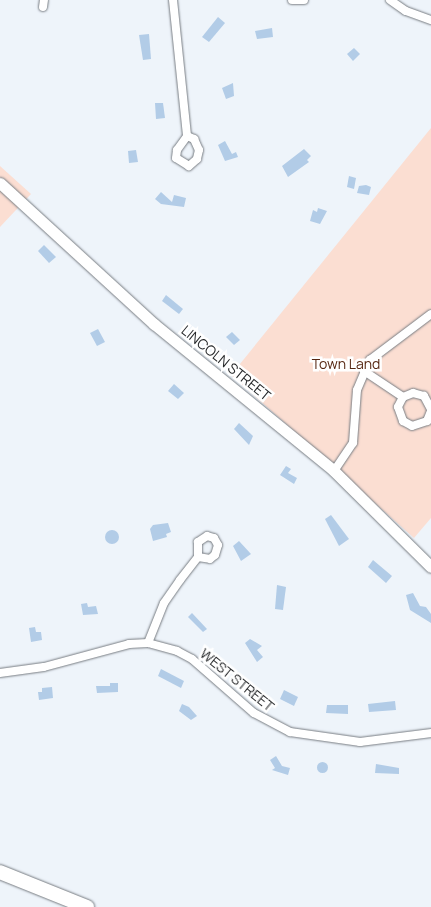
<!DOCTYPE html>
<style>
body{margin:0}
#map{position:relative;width:431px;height:907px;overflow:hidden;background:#eef4fa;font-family:Manrope,sans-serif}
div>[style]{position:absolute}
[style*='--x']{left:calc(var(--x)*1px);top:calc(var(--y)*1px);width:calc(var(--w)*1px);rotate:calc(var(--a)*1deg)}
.green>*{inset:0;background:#fbded2}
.building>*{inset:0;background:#b2cce7}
.round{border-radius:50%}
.roads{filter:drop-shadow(0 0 1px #777c82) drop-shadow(0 0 1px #777c82)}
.minor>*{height:8px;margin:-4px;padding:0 4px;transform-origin:4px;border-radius:4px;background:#fff}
.secondary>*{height:11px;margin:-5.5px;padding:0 5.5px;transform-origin:5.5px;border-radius:5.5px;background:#fff}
.motorway>*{height:14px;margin:-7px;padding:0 7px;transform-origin:7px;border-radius:7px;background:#fff}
span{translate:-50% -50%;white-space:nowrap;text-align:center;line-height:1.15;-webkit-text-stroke:5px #fff;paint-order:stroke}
.street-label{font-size:14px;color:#26282a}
.park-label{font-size:14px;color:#562611}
</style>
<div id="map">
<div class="green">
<div style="clip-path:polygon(431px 128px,431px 518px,414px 538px,231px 375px)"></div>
<div style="clip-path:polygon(0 166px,31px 194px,0 227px)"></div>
</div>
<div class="building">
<div style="clip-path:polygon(218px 17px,225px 23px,209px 42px,202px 37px)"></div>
<div style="clip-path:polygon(272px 28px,273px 37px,257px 39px,255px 31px)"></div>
<div style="clip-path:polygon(149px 34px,151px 59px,143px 60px,139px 35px)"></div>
<div style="clip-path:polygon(354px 48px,360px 54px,353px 61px,347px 54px)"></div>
<div style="clip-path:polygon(233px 83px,234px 96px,226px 99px,222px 88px)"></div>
<div style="clip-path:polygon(155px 103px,163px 103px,165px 118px,156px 119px)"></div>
<div style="clip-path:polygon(225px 141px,232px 154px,236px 152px,238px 157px,225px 161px,218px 145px)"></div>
<div style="clip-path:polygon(304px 149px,311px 156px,307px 160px,309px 162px,288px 177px,282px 166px)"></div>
<div style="clip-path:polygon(136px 150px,138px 162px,129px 163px,128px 151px)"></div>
<div style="clip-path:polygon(349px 176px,356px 178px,354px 189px,347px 187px)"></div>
<div style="clip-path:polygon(366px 185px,371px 187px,369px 195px,357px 193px,359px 186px)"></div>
<div style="clip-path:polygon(161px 192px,172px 202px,174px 195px,186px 198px,184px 207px,161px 204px,155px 199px)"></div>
<div style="clip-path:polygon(318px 208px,327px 211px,320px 224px,310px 221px,313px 210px,317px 212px)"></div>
<div style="clip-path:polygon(44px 245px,56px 257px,49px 263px,38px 251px)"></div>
<div style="clip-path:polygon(166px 295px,183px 309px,179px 314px,162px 301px)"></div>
<div style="clip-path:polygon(98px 329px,105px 342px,97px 346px,90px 333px)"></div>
<div style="clip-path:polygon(232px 332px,240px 340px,234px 345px,226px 337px)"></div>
<div style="clip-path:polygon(174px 384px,184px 393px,178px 399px,168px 391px)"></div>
<div style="clip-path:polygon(239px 423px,253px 436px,249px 445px,234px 429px)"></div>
<div style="clip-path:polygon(286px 466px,291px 469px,288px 473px,297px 478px,294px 484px,280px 475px)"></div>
<div style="clip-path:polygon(331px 515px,349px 539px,339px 546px,325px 519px)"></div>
<div style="clip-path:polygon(168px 523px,171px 532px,166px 534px,167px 537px,153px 541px,150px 529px,153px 525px)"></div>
<div class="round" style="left:105px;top:530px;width:14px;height:14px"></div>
<div style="clip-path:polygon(239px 541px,251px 554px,241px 561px,233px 546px)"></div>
<div style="clip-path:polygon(373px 560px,392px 576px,386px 583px,368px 567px)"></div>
<div style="clip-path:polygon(277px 585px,286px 587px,283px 610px,275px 609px)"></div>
<div style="clip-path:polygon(413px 593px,420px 606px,426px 607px,431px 614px,431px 623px,410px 610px,406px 595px)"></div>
<div style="clip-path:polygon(87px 603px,88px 607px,96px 606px,98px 614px,83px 615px,81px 604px)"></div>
<div style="clip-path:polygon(192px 613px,207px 629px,203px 632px,188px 617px)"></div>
<div style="clip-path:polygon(35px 627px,36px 632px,41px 632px,42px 640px,31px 642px,29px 628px)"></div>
<div style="clip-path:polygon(250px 639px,262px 646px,257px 650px,263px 657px,257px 662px,245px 643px)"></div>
<div style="clip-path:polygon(161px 669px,184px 681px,181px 688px,158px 676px)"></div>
<div style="clip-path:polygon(110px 683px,118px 683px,118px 692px,97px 693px,96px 686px,110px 686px)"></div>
<div style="clip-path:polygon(52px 687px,53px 698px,39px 700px,38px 692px,42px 692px,42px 688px)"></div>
<div style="clip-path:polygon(284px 690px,298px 697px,294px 706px,280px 699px)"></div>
<div style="clip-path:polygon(395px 701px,396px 710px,369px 712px,368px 704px)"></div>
<div style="clip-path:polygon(182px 704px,189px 707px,197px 716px,191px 720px,179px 711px)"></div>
<div style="clip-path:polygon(327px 705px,348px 705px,348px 714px,326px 713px)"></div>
<div style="clip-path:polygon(276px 756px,282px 766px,290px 768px,288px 775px,272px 770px,275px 768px,270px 760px)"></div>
<div class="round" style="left:316.5px;top:761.5px;width:11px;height:11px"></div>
<div style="clip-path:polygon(376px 764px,399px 768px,399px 774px,375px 773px)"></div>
</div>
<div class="roads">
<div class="minor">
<div style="--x:173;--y:0;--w:137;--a:84.1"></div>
<div style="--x:292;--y:0;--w:12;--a:0"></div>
<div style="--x:390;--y:0;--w:19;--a:35"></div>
<div style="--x:406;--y:11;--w:27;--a:20"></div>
<div style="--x:43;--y:7;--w:7;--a:-82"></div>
<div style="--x:187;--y:136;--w:8;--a:23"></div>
<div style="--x:194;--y:139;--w:12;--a:66"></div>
<div style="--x:199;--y:150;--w:9;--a:103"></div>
<div style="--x:197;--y:159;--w:11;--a:139"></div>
<div style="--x:189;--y:166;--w:15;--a:-148"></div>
<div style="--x:176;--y:158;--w:8;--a:-83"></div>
<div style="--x:177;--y:150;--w:17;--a:-54"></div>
<div style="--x:364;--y:371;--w:47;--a:33.7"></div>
<div style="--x:431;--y:409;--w:15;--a:-118"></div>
<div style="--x:424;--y:396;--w:11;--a:-165"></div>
<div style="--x:413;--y:393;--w:11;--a:158"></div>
<div style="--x:403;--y:397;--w:11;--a:117"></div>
<div style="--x:398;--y:407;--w:15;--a:70"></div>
<div style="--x:403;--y:421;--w:10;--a:29"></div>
<div style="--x:412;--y:426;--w:16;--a:-18"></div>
<div style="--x:427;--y:421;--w:11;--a:-68"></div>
<div style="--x:334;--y:471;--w:34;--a:-56"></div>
<div style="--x:353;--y:443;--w:53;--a:-85.7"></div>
<div style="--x:357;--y:390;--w:33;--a:-67"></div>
<div style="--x:370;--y:360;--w:76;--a:-37"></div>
<div style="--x:148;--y:643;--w:43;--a:-68.2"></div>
<div style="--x:164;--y:603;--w:28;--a:-55"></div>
<div style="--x:180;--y:580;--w:29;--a:-52"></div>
<div style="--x:198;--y:557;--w:12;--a:9"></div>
<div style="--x:210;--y:559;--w:6;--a:-39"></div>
<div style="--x:215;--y:555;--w:10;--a:-73"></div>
<div style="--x:218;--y:545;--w:8;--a:-120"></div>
<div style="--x:214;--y:538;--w:7;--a:-164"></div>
<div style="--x:207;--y:536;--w:11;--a:146"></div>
<div style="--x:198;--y:542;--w:15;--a:90"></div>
<div style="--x:0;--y:673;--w:44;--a:-7.8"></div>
<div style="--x:44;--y:667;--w:88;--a:-15.1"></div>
<div style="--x:129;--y:644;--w:19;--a:-3"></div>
<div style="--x:148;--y:643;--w:30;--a:15"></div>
<div style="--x:177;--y:651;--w:17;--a:28"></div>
<div style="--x:192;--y:659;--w:82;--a:41.1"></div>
<div style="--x:254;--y:713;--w:41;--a:27.8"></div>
<div style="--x:290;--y:732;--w:71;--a:8.1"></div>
<div style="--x:360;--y:742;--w:72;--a:-7.2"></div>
</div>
<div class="secondary">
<div style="--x:0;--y:183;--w:209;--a:42.5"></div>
<div style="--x:154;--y:324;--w:232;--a:39.2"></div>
<div style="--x:334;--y:471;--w:136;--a:44.7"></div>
</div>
<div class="motorway">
<div style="--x:0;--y:872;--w:94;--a:21.9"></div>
</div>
</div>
<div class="street-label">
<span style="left:226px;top:363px;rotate:39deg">LINCOLN STREET</span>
<span style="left:237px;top:680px;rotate:39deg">WEST STREET</span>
</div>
<div class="park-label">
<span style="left:346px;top:364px">Town Land</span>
</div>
</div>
